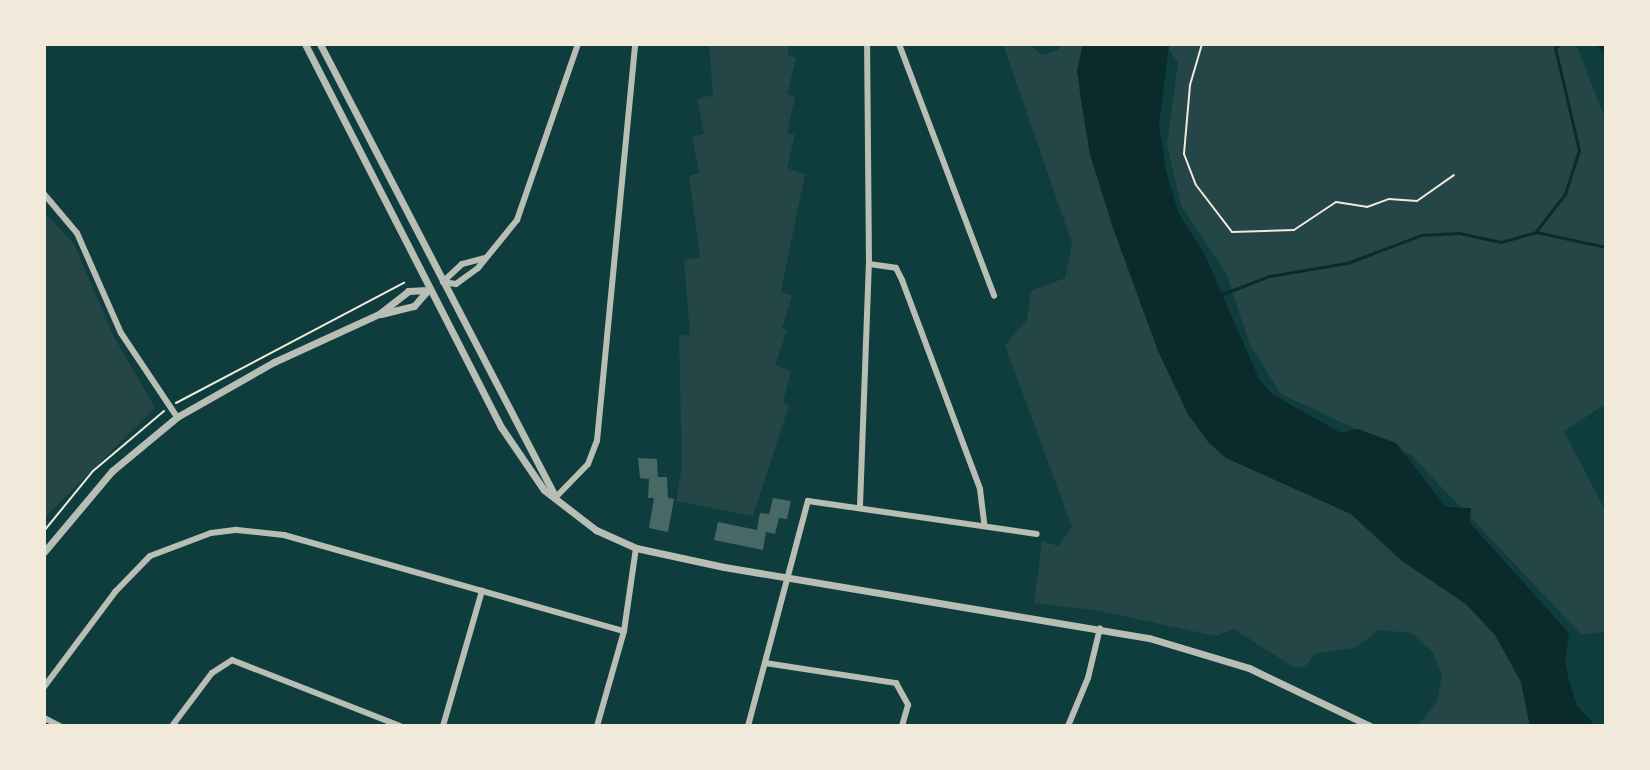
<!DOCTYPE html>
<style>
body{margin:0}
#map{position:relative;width:1650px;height:770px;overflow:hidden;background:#0f3d3e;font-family:Figtree,sans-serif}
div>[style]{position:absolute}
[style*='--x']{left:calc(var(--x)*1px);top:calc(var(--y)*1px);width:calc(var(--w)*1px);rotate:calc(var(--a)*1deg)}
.green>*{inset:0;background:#244646}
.water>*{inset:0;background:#0a2a2b}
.stream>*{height:3px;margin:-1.5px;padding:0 1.5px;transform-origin:1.5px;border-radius:1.5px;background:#0a2a2b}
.canal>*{height:11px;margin:-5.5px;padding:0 5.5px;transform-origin:5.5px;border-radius:5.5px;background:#0a2a2b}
.building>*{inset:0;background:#486865}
.path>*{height:2px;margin:-1px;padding:0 1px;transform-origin:1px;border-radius:1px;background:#f1e9da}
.minor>*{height:6px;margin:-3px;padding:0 3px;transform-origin:3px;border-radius:3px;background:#b8beb3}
.tertiary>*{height:7px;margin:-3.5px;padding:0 3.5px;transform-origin:3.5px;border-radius:3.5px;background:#b8beb3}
span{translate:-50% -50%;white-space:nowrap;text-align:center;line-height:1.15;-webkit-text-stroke:6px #f1e9da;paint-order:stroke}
.frame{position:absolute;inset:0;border:46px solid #f1e9da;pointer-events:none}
</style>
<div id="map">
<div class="green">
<div style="clip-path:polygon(709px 44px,790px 44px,787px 55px,796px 58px,787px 94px,795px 97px,787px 133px,795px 135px,787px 168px,805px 174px,781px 292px,792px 296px,782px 328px,787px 331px,775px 365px,791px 371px,783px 402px,789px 405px,753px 516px,676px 501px,682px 466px,679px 336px,690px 334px,684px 260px,700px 257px,689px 176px,699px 173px,692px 137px,704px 134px,697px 99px,713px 95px)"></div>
<div style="clip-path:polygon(1003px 44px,1030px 44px,1042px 55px,1058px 50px,1061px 44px,1083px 44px,1077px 71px,1158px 351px,1188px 414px,1209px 443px,1226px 458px,1351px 514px,1402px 561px,1466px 604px,1495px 635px,1521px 682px,1530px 726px,1417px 726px,1437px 702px,1442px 676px,1432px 651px,1411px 633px,1379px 630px,1355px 648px,1317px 653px,1305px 666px,1295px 668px,1234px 629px,1216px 636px,1095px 610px,1034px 603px,1042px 541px,1058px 546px,1072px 527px,1005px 345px,1027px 320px,1031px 291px,1065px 278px,1072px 243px)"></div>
<div style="clip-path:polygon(1164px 44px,1576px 44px,1606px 121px,1606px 404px,1564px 431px,1606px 512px,1606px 631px,1582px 635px,1410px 454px,1281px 394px,1250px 345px,1226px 273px,1181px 206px,1167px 144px,1178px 62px)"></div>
<div style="clip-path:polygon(44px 212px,74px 244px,113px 335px,155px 408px,44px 518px)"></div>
</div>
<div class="water">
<div style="clip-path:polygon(1083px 44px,1169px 45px,1159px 125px,1166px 171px,1178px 212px,1205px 255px,1259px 379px,1272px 394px,1341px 433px,1358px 429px,1396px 443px,1446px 507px,1471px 508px,1470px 523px,1569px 633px,1565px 662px,1569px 680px,1577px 706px,1596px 726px,1530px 726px,1521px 682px,1495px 635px,1466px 604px,1402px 561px,1351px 514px,1226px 458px,1209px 443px,1188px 414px,1158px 351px,1113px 228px,1090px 155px,1081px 100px,1077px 71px)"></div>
</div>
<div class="stream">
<div style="--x:1537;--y:230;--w:46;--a:-52.1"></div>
<div style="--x:1565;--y:194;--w:46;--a:-72.3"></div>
<div style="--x:1579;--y:150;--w:105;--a:-103.2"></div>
<div style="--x:1555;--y:48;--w:6;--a:-39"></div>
<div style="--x:1220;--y:295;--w:53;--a:-21.2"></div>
<div style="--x:1269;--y:276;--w:79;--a:-9.5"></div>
<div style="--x:1347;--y:263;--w:79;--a:-20.7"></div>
<div style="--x:1421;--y:235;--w:38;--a:-3"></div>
<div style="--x:1459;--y:233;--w:43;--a:12.1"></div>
<div style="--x:1501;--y:242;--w:36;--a:-16"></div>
<div style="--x:1536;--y:232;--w:72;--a:12.1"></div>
</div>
<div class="canal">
<div style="--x:1603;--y:44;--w:5;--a:53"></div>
</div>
<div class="building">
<div style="clip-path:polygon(638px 458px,657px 459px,658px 477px,667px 477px,668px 498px,674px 499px,668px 532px,649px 528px,654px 498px,648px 498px,649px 479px,640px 478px)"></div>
<div style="clip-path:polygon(773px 498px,791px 501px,787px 519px,779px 518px,775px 534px,766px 532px,763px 550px,714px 540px,718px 522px,757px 530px,760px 513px,769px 514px)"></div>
</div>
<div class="path">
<div style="--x:1202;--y:44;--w:43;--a:106.3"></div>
<div style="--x:1190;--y:85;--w:69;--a:95"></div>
<div style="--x:1184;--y:154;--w:33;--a:69"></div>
<div style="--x:1196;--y:185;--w:59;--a:52.5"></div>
<div style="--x:1232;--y:232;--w:62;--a:-1.8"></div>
<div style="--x:1294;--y:230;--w:50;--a:-33.7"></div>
<div style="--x:1336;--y:202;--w:31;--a:9"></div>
<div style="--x:1367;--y:207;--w:23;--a:-20"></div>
<div style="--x:1389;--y:199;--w:28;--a:4"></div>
<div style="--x:1417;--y:201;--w:45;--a:-35.1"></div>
<div style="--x:176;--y:403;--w:258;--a:-27.8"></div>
<div style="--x:44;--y:531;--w:77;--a:-50.8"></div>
<div style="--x:93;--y:471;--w:93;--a:-40.2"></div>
</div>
<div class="minor">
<div style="--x:899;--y:44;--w:269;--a:69.3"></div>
<div style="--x:44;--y:194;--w:51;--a:49.8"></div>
<div style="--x:77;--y:233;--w:109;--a:66.3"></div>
<div style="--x:121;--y:333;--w:101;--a:56.3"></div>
<div style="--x:485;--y:258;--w:24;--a:165"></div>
<div style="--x:462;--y:264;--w:26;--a:137"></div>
<div style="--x:443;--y:282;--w:13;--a:9"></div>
<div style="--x:456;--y:284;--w:27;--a:-36"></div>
<div style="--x:478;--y:268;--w:62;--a:-50.9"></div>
<div style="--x:517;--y:220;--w:186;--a:-70.9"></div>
<div style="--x:869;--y:264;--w:27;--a:8"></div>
<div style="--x:896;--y:268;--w:13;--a:63"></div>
<div style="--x:902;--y:280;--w:223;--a:69.5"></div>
<div style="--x:980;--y:489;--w:35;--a:83"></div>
<div style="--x:556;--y:497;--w:46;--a:-45.9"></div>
<div style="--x:588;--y:464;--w:25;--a:-69"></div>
<div style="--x:597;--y:441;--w:399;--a:-84.5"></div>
<div style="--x:860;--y:506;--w:242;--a:-87.9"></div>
<div style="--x:869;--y:264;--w:220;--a:-90.5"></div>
<div style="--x:765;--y:663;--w:133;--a:8.7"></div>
<div style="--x:896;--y:683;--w:25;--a:61"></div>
<div style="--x:908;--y:705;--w:22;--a:106"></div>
<div style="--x:44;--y:687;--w:119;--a:-53.2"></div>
<div style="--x:115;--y:592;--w:50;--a:-45.8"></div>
<div style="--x:150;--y:556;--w:65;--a:-20.7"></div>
<div style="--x:211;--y:533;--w:26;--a:-7"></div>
<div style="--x:237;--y:530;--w:47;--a:6.1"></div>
<div style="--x:284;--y:535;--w:353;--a:15.8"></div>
<div style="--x:44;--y:718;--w:18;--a:27"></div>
<div style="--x:172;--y:726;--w:66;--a:-53"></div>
<div style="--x:212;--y:673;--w:24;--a:-33"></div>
<div style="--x:232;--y:660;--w:180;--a:21.4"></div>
<div style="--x:443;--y:726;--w:141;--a:-73.9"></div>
<div style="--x:597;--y:726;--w:99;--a:-74.1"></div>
<div style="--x:624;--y:631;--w:84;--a:-81.8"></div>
<div style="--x:748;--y:726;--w:233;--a:-75.1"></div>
<div style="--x:808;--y:501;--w:231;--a:8.2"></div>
<div style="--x:1068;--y:726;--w:52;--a:-67.4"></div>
<div style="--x:1088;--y:678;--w:51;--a:-76.5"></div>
</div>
<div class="tertiary">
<div style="--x:305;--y:44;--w:430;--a:62.9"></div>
<div style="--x:501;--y:427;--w:76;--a:55.7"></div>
<div style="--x:544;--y:490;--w:66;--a:37.6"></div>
<div style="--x:596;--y:530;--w:44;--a:24.2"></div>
<div style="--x:636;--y:548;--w:90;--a:12.2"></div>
<div style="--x:724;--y:567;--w:431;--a:9.5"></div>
<div style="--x:1149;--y:638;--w:104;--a:16.7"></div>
<div style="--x:1249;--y:668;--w:134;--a:25.6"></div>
<div style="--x:320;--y:44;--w:509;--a:62.53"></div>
<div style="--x:381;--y:314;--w:34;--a:-14"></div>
<div style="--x:414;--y:306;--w:21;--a:-49"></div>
<div style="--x:44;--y:552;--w:106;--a:-50"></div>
<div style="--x:112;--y:471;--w:85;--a:-39.7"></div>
<div style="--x:177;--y:417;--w:112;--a:-29.6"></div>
<div style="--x:274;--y:362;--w:115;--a:-24.6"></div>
<div style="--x:379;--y:314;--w:37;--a:-38"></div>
<div style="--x:408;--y:291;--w:20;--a:-3"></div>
</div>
<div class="frame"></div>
</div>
